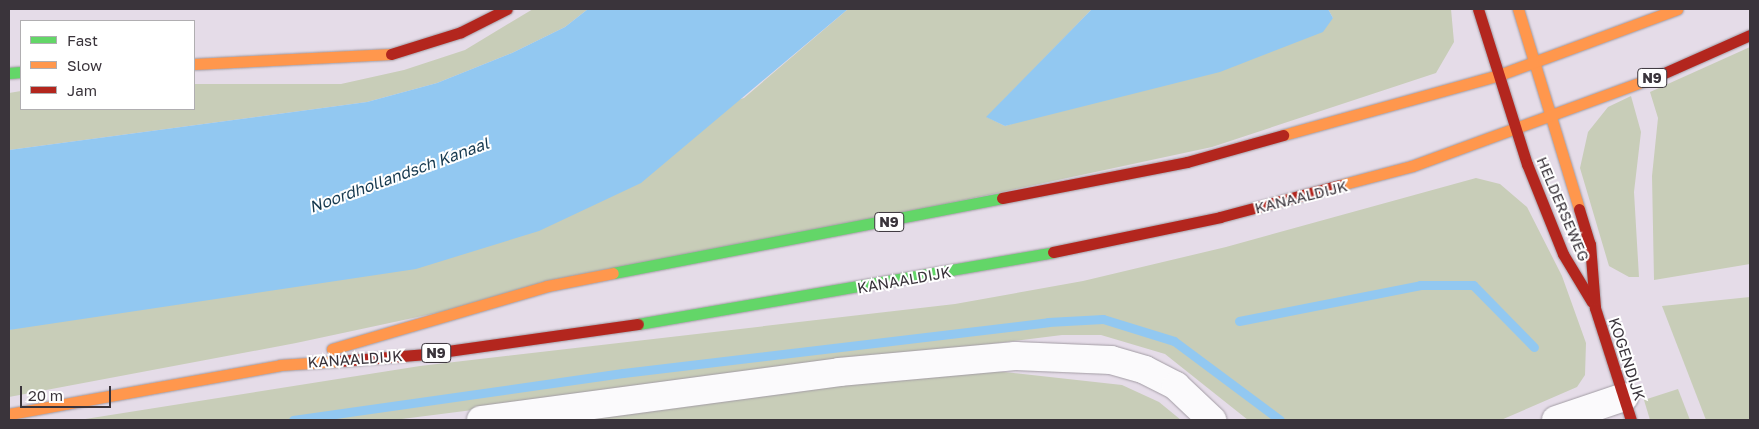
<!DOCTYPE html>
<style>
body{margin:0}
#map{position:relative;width:1759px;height:429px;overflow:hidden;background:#e5dce8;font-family:"Golos Text",sans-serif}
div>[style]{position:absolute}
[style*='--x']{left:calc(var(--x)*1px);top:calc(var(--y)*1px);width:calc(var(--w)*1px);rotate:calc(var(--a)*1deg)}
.green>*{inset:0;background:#c8cdb8}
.water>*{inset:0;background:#92c8f1}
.stream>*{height:9px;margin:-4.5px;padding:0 4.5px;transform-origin:4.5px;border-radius:4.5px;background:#92c8f1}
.roads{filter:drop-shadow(0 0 1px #a29ca4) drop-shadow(0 0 1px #a29ca4)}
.street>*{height:28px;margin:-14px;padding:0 14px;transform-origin:14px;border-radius:14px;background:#fbfafc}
.fast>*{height:11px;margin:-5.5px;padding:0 5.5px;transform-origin:5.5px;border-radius:5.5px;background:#63d668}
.slow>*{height:11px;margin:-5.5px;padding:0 5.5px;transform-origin:5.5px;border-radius:5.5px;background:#ff974d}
.jam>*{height:11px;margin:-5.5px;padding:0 5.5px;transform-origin:5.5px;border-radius:5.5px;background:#b3261e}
span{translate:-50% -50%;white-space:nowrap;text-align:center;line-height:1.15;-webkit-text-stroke:4px #fff;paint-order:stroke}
.shield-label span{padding:1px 4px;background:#fff;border:1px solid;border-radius:4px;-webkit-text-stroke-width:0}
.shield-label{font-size:14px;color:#3a343b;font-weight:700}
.street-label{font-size:15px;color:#3a343b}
.water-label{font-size:16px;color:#16394f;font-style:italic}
.frame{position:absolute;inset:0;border:10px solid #3a343b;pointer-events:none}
.legend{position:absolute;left:20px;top:20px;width:175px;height:90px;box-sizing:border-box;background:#fff;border:1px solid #b0aeb1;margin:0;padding:6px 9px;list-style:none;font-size:15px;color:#3a343b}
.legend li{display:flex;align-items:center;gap:10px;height:25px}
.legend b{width:25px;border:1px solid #b0aeb1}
.scale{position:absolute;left:20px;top:386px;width:91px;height:22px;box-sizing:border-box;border:2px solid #3a343b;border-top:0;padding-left:6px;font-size:15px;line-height:18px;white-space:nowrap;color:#3a343b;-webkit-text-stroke:4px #fff;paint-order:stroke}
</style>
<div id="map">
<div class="green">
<div style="clip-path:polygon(533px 9px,588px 9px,565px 27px,512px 53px,437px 83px,367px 102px,9px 150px,9px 93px,21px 91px,21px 109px,194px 109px,194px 84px,341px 84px,404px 70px,465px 50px)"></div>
<div style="clip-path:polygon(848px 9px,1092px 9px,987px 117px,1005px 126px,1333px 18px,1328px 9px,1451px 9px,1454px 42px,1436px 73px,1212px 147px,296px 343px,9px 397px,9px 330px,744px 98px)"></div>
<div style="clip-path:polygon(1750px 47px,1750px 264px,1654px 280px,1652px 176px,1658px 118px,1650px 92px)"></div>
<div style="clip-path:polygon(1631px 96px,1641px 132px,1634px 192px,1639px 277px,1629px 277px,1609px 266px,1580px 168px,1588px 132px,1608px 107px)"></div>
<div style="clip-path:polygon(1476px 178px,1500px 184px,1527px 207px,1562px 276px,1586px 343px,1585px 375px,1577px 387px,1501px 420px,1248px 420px,1165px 354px,1101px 335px,1062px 335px,394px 420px,79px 420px,420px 366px,955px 304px,1083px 281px,1226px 247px)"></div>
<div style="clip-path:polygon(1750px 297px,1750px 420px,1706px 420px,1662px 306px)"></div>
<div style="clip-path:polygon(995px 371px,1122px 385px,1159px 402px,1181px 420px,558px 420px,870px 380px)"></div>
<div style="clip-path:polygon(1678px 389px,1690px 420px,1650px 420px,1644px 400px)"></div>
</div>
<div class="water">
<div style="clip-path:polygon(588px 9px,848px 9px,641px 183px,539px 231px,416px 269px,9px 330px,9px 150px,367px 102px,437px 83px,512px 53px,565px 27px)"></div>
<div style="clip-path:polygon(1092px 9px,1328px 9px,1333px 18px,1323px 32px,1220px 72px,1005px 126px,986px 117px)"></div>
</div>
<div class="stream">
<div style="--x:1239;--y:321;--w:185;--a:-11.2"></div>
<div style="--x:1420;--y:285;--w:53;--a:0"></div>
<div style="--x:1473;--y:285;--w:87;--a:45.5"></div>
<div style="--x:293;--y:420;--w:333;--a:-8.1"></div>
<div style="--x:623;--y:373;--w:428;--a:-6.8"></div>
<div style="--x:1048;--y:322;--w:55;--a:-3.1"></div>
<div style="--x:1103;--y:319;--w:74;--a:17.2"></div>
<div style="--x:1174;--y:341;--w:132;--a:36.7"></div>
</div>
<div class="roads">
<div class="street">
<div style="--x:481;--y:420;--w:361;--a:-7.6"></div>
<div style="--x:839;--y:372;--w:177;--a:-5.2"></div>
<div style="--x:1015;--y:356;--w:96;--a:2.4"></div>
<div style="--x:1111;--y:360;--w:35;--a:16"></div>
<div style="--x:1145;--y:370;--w:35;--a:27"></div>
<div style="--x:1176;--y:386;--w:50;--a:43.4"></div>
<div style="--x:1556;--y:420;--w:72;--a:-18.7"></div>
</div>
<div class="fast">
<div style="--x:9;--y:73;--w:12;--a:-5"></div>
<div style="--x:613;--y:273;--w:396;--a:-10.9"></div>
<div style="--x:638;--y:324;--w:421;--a:-9.8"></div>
</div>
<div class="slow">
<div style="--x:1518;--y:9;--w:209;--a:73"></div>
<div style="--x:194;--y:64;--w:197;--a:-2.9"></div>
<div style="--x:1283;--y:135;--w:224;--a:-15.5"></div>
<div style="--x:1499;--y:75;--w:190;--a:-20.3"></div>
<div style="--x:1340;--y:185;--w:74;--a:-14.8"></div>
<div style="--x:1412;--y:166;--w:257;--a:-20.1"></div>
<div style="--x:332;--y:349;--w:224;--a:-16.3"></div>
<div style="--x:547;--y:286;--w:67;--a:-11.1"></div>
<div style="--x:9;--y:414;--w:275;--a:-10.2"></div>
<div style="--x:280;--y:365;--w:59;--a:-3.9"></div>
</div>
<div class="jam">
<div style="--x:1478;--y:9;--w:163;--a:72.5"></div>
<div style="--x:1527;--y:164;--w:97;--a:68.2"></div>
<div style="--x:1563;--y:254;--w:56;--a:58.9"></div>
<div style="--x:391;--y:54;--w:73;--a:-17.4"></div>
<div style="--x:461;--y:32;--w:51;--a:-26.6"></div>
<div style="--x:1653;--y:78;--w:106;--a:-23.9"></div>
<div style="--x:1002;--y:198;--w:188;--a:-11"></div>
<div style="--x:1187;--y:162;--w:100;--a:-15.7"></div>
<div style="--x:1579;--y:209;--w:37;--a:73"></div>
<div style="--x:1590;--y:244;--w:64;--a:85.5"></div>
<div style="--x:1595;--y:308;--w:118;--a:72.2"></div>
<div style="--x:1053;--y:252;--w:171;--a:-11.8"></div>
<div style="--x:1220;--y:217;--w:124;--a:-14.9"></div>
<div style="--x:339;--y:361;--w:88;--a:-4.5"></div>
<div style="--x:427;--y:354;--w:213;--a:-8.1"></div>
</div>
</div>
<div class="shield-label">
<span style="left:1652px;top:78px">N9</span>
<span style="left:889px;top:222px">N9</span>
<span style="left:436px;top:353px">N9</span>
</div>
<div class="street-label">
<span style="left:1301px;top:197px;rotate:-14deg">KANAALDIJK</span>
<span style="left:1563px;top:209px;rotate:67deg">HELDERSEWEG</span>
<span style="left:904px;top:280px;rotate:-10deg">KANAALDIJK</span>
<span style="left:355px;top:359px;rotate:-4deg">KANAALDIJK</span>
<span style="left:1627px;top:359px;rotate:72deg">KOGENDIJK</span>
</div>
<div class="water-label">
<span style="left:399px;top:175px;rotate:-20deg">Noordhollandsch Kanaal</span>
</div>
<div class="frame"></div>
<ul class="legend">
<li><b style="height:6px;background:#63d668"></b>Fast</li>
<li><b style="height:6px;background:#ff974d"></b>Slow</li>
<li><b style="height:6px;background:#b3261e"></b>Jam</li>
</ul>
<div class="scale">20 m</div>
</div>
